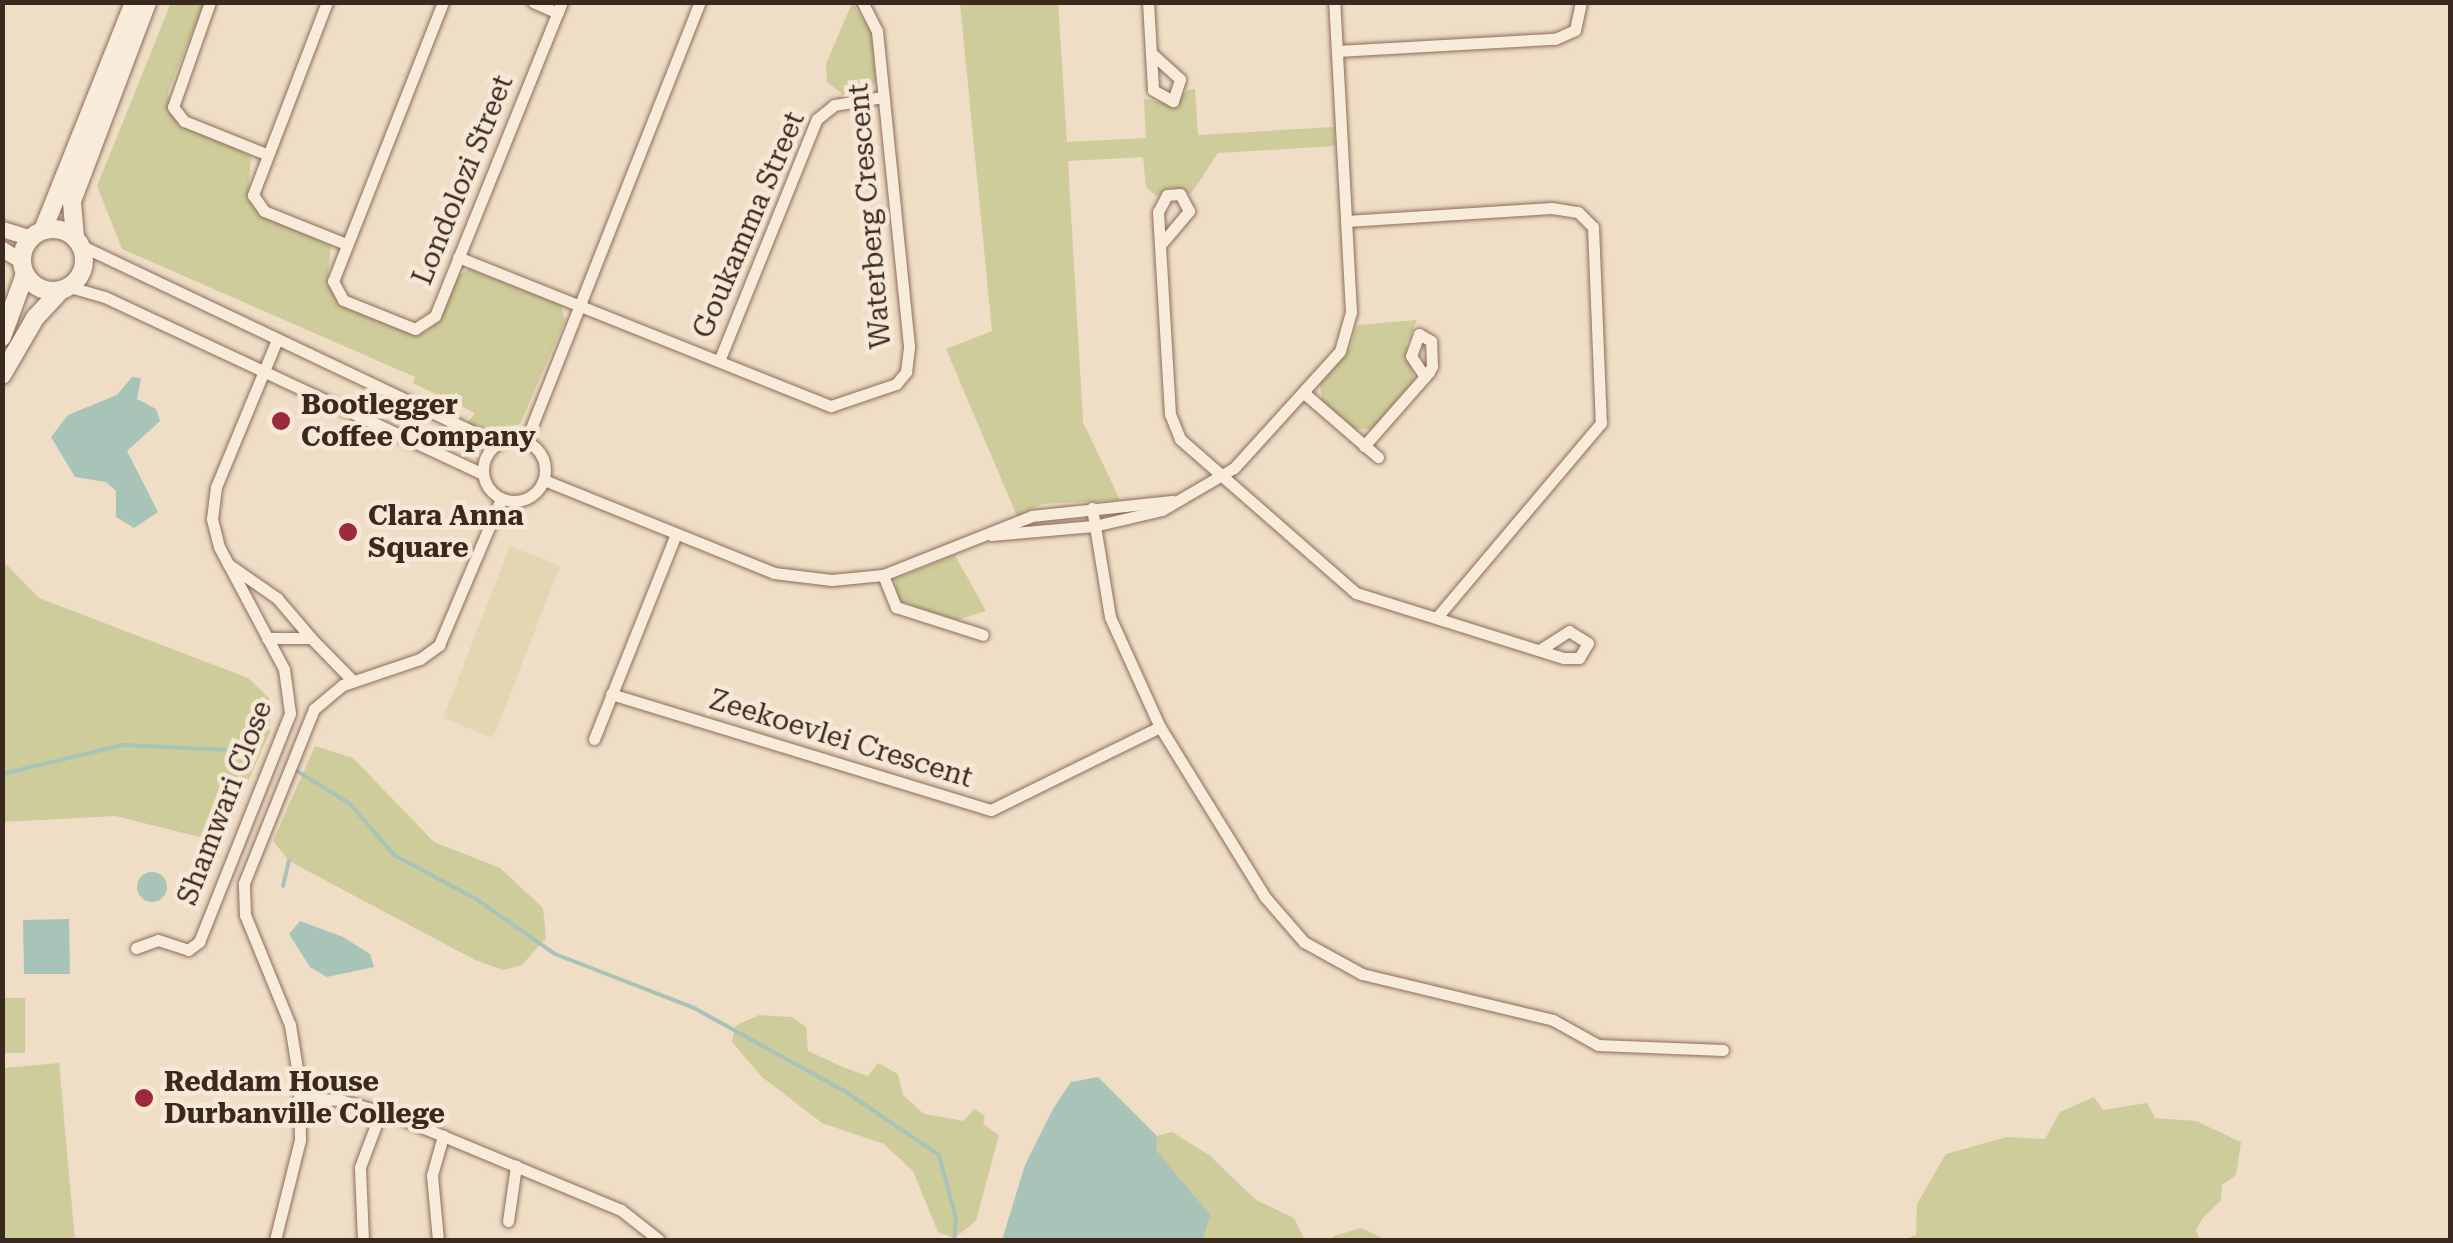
<!DOCTYPE html>
<style>
body{margin:0}
#map{position:relative;width:2453px;height:1243px;overflow:hidden;background:#efddc6;font-family:"Roboto Serif",serif}
div>[style]{position:absolute}
[style*='--x']{left:calc(var(--x)*1px);top:calc(var(--y)*1px);width:calc(var(--w)*1px);rotate:calc(var(--a)*1deg)}
.farmland>*{inset:0;background:#e5d5b3}
.green>*{inset:0;background:#cecc9a}
.water>*{inset:0;background:#a8c3b7}
.round{border-radius:50%}
.stream>*{height:4px;margin:-2px;padding:0 2px;transform-origin:2px;border-radius:2px;background:#a8c3b7}
.roads{filter:drop-shadow(0 0 2px #8b6d5b) drop-shadow(0 0 2px #8b6d5b)}
.minor>*{height:11px;margin:-5.5px;padding:0 5.5px;transform-origin:5.5px;border-radius:5.5px;background:#f9ebda}
.minor>.ring{margin:-5.5px;padding:0;box-sizing:content-box;background:none;border:11px solid #f9ebda;border-radius:50%}
.tertiary>*{height:15px;margin:-7.5px;padding:0 7.5px;transform-origin:7.5px;border-radius:7.5px;background:#f9ebda}
.secondary>*{height:18px;margin:-9px;padding:0 9px;transform-origin:9px;border-radius:9px;background:#f9ebda}
.secondary>.ring{margin:-9px;padding:0;box-sizing:content-box;background:none;border:18px solid #f9ebda;border-radius:50%}
.dots>*{width:28px;height:28px;translate:-50% -50%;box-sizing:border-box;border:5px solid #f6e8d6;border-radius:50%}
span{translate:-50% -50%;white-space:nowrap;text-align:center;line-height:1.15;-webkit-text-stroke:9px #f6e8d6;paint-order:stroke}
.street-label{font-size:28px;color:#3b281f}
.poi-label{font-size:28px;color:#3b281f;font-weight:700}
.left{translate:0 -50%;text-align:left}
.frame{position:absolute;inset:0;border:5px solid #3b281f;pointer-events:none}
</style>
<div id="map">
<div class="farmland">
<div style="clip-path:polygon(510px 546px,560px 566px,493px 738px,443px 718px)"></div>
</div>
<div class="green">
<div style="clip-path:polygon(171px 3px,204px 3px,168px 92px,172px 116px,251px 156px,248px 198px,258px 213px,331px 246px,327px 283px,339px 304px,407px 332px,426px 332px,438px 321px,457px 276px,469px 269px,561px 305px,565px 321px,520px 424px,486px 431px,467px 423px,475px 413px,413px 383px,415px 377px,122px 249px,97px 186px)"></div>
<div style="clip-path:polygon(852px 3px,871px 32px,876px 80px,869px 92px,845px 96px,827px 82px,826px 64px)"></div>
<div style="clip-path:polygon(960px 3px,1058px 3px,1067px 142px,1146px 138px,1144px 99px,1172px 104px,1188px 90px,1195px 89px,1198px 135px,1334px 127px,1335px 146px,1218px 153px,1191px 194px,1172px 187px,1156px 196px,1146px 187px,1143px 157px,1068px 161px,1083px 422px,1120px 500px,1042px 504px,1017px 516px,946px 349px,992px 331px)"></div>
<div style="clip-path:polygon(1417px 320px,1406px 344px,1414px 380px,1372px 429px,1355px 429px,1322px 401px,1320px 384px,1350px 348px,1357px 325px)"></div>
<div style="clip-path:polygon(955px 555px,986px 611px,957px 620px,899px 601px,895px 579px)"></div>
<div style="clip-path:polygon(3px 561px,39px 598px,248px 678px,270px 699px,270px 732px,228px 826px,212px 840px,115px 816px,3px 822px)"></div>
<div style="clip-path:polygon(315px 746px,353px 758px,434px 842px,500px 868px,543px 908px,546px 938px,522px 965px,503px 970px,475px 960px,289px 861px,273px 841px)"></div>
<div style="clip-path:polygon(3px 998px,25px 998px,25px 1053px,3px 1053px)"></div>
<div style="clip-path:polygon(759px 1015px,792px 1017px,806px 1027px,808px 1051px,845px 1068px,868px 1076px,878px 1063px,898px 1074px,903px 1095px,924px 1114px,964px 1121px,974px 1109px,985px 1116px,983px 1124px,999px 1135px,976px 1221px,954px 1238px,938px 1232px,913px 1171px,884px 1144px,822px 1123px,762px 1077px,732px 1042px,735px 1026px)"></div>
<div style="clip-path:polygon(59px 1063px,75px 1240px,3px 1240px,3px 1068px)"></div>
<div style="clip-path:polygon(2094px 1097px,2103px 1110px,2147px 1103px,2155px 1118px,2196px 1121px,2241px 1142px,2236px 1175px,2222px 1185px,2221px 1200px,2202px 1219px,2196px 1230px,2200px 1240px,1903px 1240px,1916px 1235px,1917px 1204px,1946px 1154px,2007px 1137px,2045px 1139px,2060px 1112px)"></div>
<div style="clip-path:polygon(1172px 1132px,1209px 1155px,1256px 1200px,1294px 1218px,1305px 1240px,1203px 1240px,1209px 1215px,1155px 1150px,1157px 1136px)"></div>
<div style="clip-path:polygon(1361px 1228px,1386px 1240px,1330px 1240px,1334px 1236px)"></div>
</div>
<div class="water">
<div style="clip-path:polygon(132px 377px,141px 378px,137px 399px,156px 409px,160px 421px,127px 451px,158px 512px,134px 528px,116px 517px,116px 491px,106px 482px,75px 477px,51px 437px,68px 415px,117px 395px)"></div>
<div class="round" style="left:137px;top:872px;width:30px;height:30px"></div>
<div style="clip-path:polygon(69px 919px,70px 974px,24px 974px,23px 920px)"></div>
<div style="clip-path:polygon(300px 921px,343px 937px,370px 954px,374px 967px,327px 977px,310px 967px,289px 934px)"></div>
<div style="clip-path:polygon(1098px 1077px,1157px 1136px,1156px 1150px,1210px 1215px,1203px 1240px,1002px 1240px,1025px 1165px,1053px 1109px,1071px 1082px)"></div>
</div>
<div class="stream">
<div style="--x:297;--y:771;--w:61;--a:31.6"></div>
<div style="--x:349;--y:803;--w:69;--a:49.1"></div>
<div style="--x:394;--y:855;--w:93;--a:28.2"></div>
<div style="--x:476;--y:899;--w:96;--a:34.8"></div>
<div style="--x:555;--y:954;--w:149;--a:21.2"></div>
<div style="--x:694;--y:1008;--w:174;--a:28.9"></div>
<div style="--x:846;--y:1092;--w:112;--a:34.1"></div>
<div style="--x:939;--y:1155;--w:66;--a:75.1"></div>
<div style="--x:956;--y:1219;--w:21;--a:95"></div>
<div style="--x:2;--y:774;--w:124;--a:-13.5"></div>
<div style="--x:123;--y:745;--w:128;--a:2.7"></div>
<div style="--x:283;--y:886;--w:26;--a:-77"></div>
</div>
<div class="roads">
<div class="minor">
<div style="--x:210;--y:2;--w:111;--a:109.4"></div>
<div style="--x:173;--y:107;--w:18;--a:52"></div>
<div style="--x:184;--y:121;--w:88;--a:21.9"></div>
<div style="--x:327;--y:2;--w:207;--a:111"></div>
<div style="--x:253;--y:195;--w:19;--a:55"></div>
<div style="--x:264;--y:211;--w:88;--a:21.9"></div>
<div style="--x:443;--y:2;--w:300;--a:111.5"></div>
<div style="--x:333;--y:281;--w:21;--a:62"></div>
<div style="--x:343;--y:300;--w:78;--a:21.9"></div>
<div style="--x:415;--y:329;--w:24;--a:-33"></div>
<div style="--x:435;--y:316;--w:339;--a:-68"></div>
<div style="--x:533;--y:2;--w:27;--a:24"></div>
<div style="--x:1148;--y:2;--w:88;--a:86.7"></div>
<div style="--x:1153;--y:90;--w:23;--a:29"></div>
<div style="--x:1173;--y:101;--w:23;--a:-72"></div>
<div style="--x:1180;--y:79;--w:39;--a:-138"></div>
<div style="--x:1337;--y:51;--w:218;--a:-3.2"></div>
<div style="--x:1555;--y:39;--w:22;--a:-24"></div>
<div style="--x:1575;--y:30;--w:29;--a:-78"></div>
<div style="--x:1346;--y:221;--w:206;--a:-3.6"></div>
<div style="--x:1552;--y:208;--w:26;--a:9"></div>
<div style="--x:1578;--y:212;--w:21;--a:45"></div>
<div style="--x:1593;--y:227;--w:196;--a:87.7"></div>
<div style="--x:1601;--y:423;--w:255;--a:130.2"></div>
<div style="--x:1162;--y:243;--w:42;--a:-49.8"></div>
<div style="--x:1189;--y:211;--w:19;--a:-118"></div>
<div style="--x:1180;--y:194;--w:13;--a:176"></div>
<div style="--x:1167;--y:195;--w:19;--a:118"></div>
<div style="--x:1158;--y:212;--w:202;--a:86.6"></div>
<div style="--x:1170;--y:414;--w:27;--a:68"></div>
<div style="--x:1180;--y:439;--w:234;--a:41.2"></div>
<div style="--x:1356;--y:593;--w:218;--a:17.4"></div>
<div style="--x:1564;--y:658;--w:15;--a:0"></div>
<div style="--x:1579;--y:658;--w:17;--a:-59"></div>
<div style="--x:1588;--y:643;--w:22;--a:-148"></div>
<div style="--x:1569;--y:631;--w:33;--a:147"></div>
<div style="--x:82;--y:246;--w:458;--a:25.4"></div>
<div style="--x:458;--y:257;--w:402;--a:21.8"></div>
<div style="--x:831;--y:406;--w:69;--a:-18.7"></div>
<div style="--x:896;--y:384;--w:16;--a:-50"></div>
<div style="--x:906;--y:372;--w:26;--a:-83"></div>
<div style="--x:909;--y:346;--w:317;--a:-95.8"></div>
<div style="--x:877;--y:31;--w:33;--a:-117"></div>
<div style="--x:70;--y:287;--w:36;--a:16"></div>
<div style="--x:105;--y:297;--w:416;--a:25.1"></div>
<div style="--x:719;--y:361;--w:261;--a:-68"></div>
<div style="--x:817;--y:119;--w:22;--a:-39"></div>
<div style="--x:834;--y:105;--w:50;--a:-9.3"></div>
<div style="--x:1304;--y:393;--w:98;--a:40.9"></div>
<div class="ring" style="left:483px;top:439px;width:51px;height:51px"></div>
<div style="--x:526;--y:441;--w:472;--a:-68.4"></div>
<div style="--x:1364;--y:446;--w:98;--a:-48.7"></div>
<div style="--x:1429;--y:372;--w:7;--a:-63"></div>
<div style="--x:1432;--y:366;--w:25;--a:-92"></div>
<div style="--x:1431;--y:341;--w:14;--a:-150"></div>
<div style="--x:1419;--y:334;--w:23;--a:110"></div>
<div style="--x:1411;--y:356;--w:25;--a:56"></div>
<div style="--x:544;--y:480;--w:248;--a:22"></div>
<div style="--x:774;--y:573;--w:58;--a:6.9"></div>
<div style="--x:832;--y:580;--w:51;--a:-5.6"></div>
<div style="--x:883;--y:575;--w:160;--a:-21.6"></div>
<div style="--x:1032;--y:516;--w:142;--a:-6.1"></div>
<div style="--x:1092;--y:508;--w:110;--a:80.6"></div>
<div style="--x:1110;--y:617;--w:121;--a:65.6"></div>
<div style="--x:1160;--y:727;--w:200;--a:58.3"></div>
<div style="--x:1265;--y:897;--w:60;--a:49.1"></div>
<div style="--x:1304;--y:942;--w:66;--a:28.9"></div>
<div style="--x:1362;--y:974;--w:196;--a:13.5"></div>
<div style="--x:1553;--y:1020;--w:51;--a:29.1"></div>
<div style="--x:1598;--y:1045;--w:125;--a:2.3"></div>
<div style="--x:991;--y:535;--w:103;--a:-5"></div>
<div style="--x:1094;--y:526;--w:70;--a:-13.2"></div>
<div style="--x:1162;--y:510;--w:83;--a:-30.3"></div>
<div style="--x:1234;--y:468;--w:158;--a:-47.8"></div>
<div style="--x:1340;--y:351;--w:41;--a:-74.2"></div>
<div style="--x:1351;--y:312;--w:310;--a:-93.1"></div>
<div style="--x:228;--y:564;--w:60;--a:34.8"></div>
<div style="--x:277;--y:598;--w:52;--a:49.6"></div>
<div style="--x:883;--y:575;--w:35;--a:68"></div>
<div style="--x:896;--y:607;--w:91;--a:17.8"></div>
<div style="--x:267;--y:638;--w:44;--a:0"></div>
<div style="--x:311;--y:638;--w:60;--a:45.7"></div>
<div style="--x:611;--y:694;--w:397;--a:17"></div>
<div style="--x:991;--y:810;--w:188;--a:-26.2"></div>
<div style="--x:594;--y:739;--w:221;--a:-68.2"></div>
<div style="--x:136;--y:948;--w:23;--a:-20"></div>
<div style="--x:158;--y:940;--w:32;--a:18"></div>
<div style="--x:188;--y:950;--w:14;--a:-36"></div>
<div style="--x:199;--y:942;--w:246;--a:-68.3"></div>
<div style="--x:290;--y:713;--w:44;--a:-97.8"></div>
<div style="--x:284;--y:669;--w:138;--a:-118"></div>
<div style="--x:219;--y:547;--w:29;--a:-104"></div>
<div style="--x:212;--y:519;--w:32;--a:-83"></div>
<div style="--x:216;--y:487;--w:157;--a:-67.5"></div>
<div style="--x:300;--y:1098;--w:40;--a:2.9"></div>
<div style="--x:340;--y:1100;--w:57;--a:16.2"></div>
<div style="--x:395;--y:1116;--w:245;--a:22.6"></div>
<div style="--x:621;--y:1210;--w:48;--a:38.3"></div>
<div style="--x:508;--y:1221;--w:56;--a:-81.7"></div>
<div style="--x:275;--y:1240;--w:103;--a:-76"></div>
<div style="--x:300;--y:1140;--w:59;--a:-91"></div>
<div style="--x:299;--y:1081;--w:57;--a:-99.1"></div>
<div style="--x:290;--y:1025;--w:119;--a:-112.2"></div>
<div style="--x:245;--y:915;--w:32;--a:-92"></div>
<div style="--x:244;--y:883;--w:188;--a:-68.1"></div>
<div style="--x:314;--y:709;--w:38;--a:-40"></div>
<div style="--x:343;--y:685;--w:81;--a:-18.7"></div>
<div style="--x:420;--y:659;--w:24;--a:-36"></div>
<div style="--x:439;--y:645;--w:159;--a:-67"></div>
<div style="--x:363;--y:1240;--w:73;--a:-92.4"></div>
<div style="--x:360;--y:1167;--w:60;--a:-69.4"></div>
<div style="--x:438;--y:1240;--w:65;--a:-95.3"></div>
<div style="--x:432;--y:1175;--w:41;--a:-74.2"></div>
</div>
<div class="tertiary">
<div style="--x:2;--y:229;--w:30;--a:17"></div>
<div style="--x:2;--y:249;--w:23;--a:31"></div>
</div>
<div class="secondary">
<div class="ring" style="left:22px;top:229px;width:44px;height:44px"></div>
<div style="--x:43;--y:230;--w:245;--a:-68.2"></div>
<div style="--x:75;--y:237;--w:36;--a:-95"></div>
<div style="--x:72;--y:201;--w:213;--a:-69.3"></div>
<div style="--x:2;--y:337;--w:67;--a:-69.9"></div>
<div style="--x:2;--y:375;--w:66;--a:-59.9"></div>
<div style="--x:35;--y:318;--w:37;--a:-47"></div>
</div>
</div>
<div class="dots">
<div style="left:281px;top:421px;background:#9b2a3c"></div>
<div style="left:348px;top:532px;background:#9b2a3c"></div>
<div style="left:144px;top:1098px;background:#9b2a3c"></div>
</div>
<div class="street-label">
<span style="left:463px;top:180px;rotate:-68deg">Londolozi Street</span>
<span style="left:870px;top:216px;rotate:-95deg">Waterberg Crescent</span>
<span style="left:749px;top:225px;rotate:-67deg">Goukamma Street</span>
<span style="left:841px;top:739px;rotate:17deg">Zeekoevlei Crescent</span>
<span style="left:225px;top:803px;rotate:-69deg">Shamwari Close</span>
</div>
<div class="poi-label">
<span class="left" style="left:301px;top:421px">Bootlegger<br>Coffee Company</span>
<span class="left" style="left:368px;top:532px">Clara Anna<br>Square</span>
<span class="left" style="left:164px;top:1098px">Reddam House<br>Durbanville College</span>
</div>
<div class="frame"></div>
</div>
